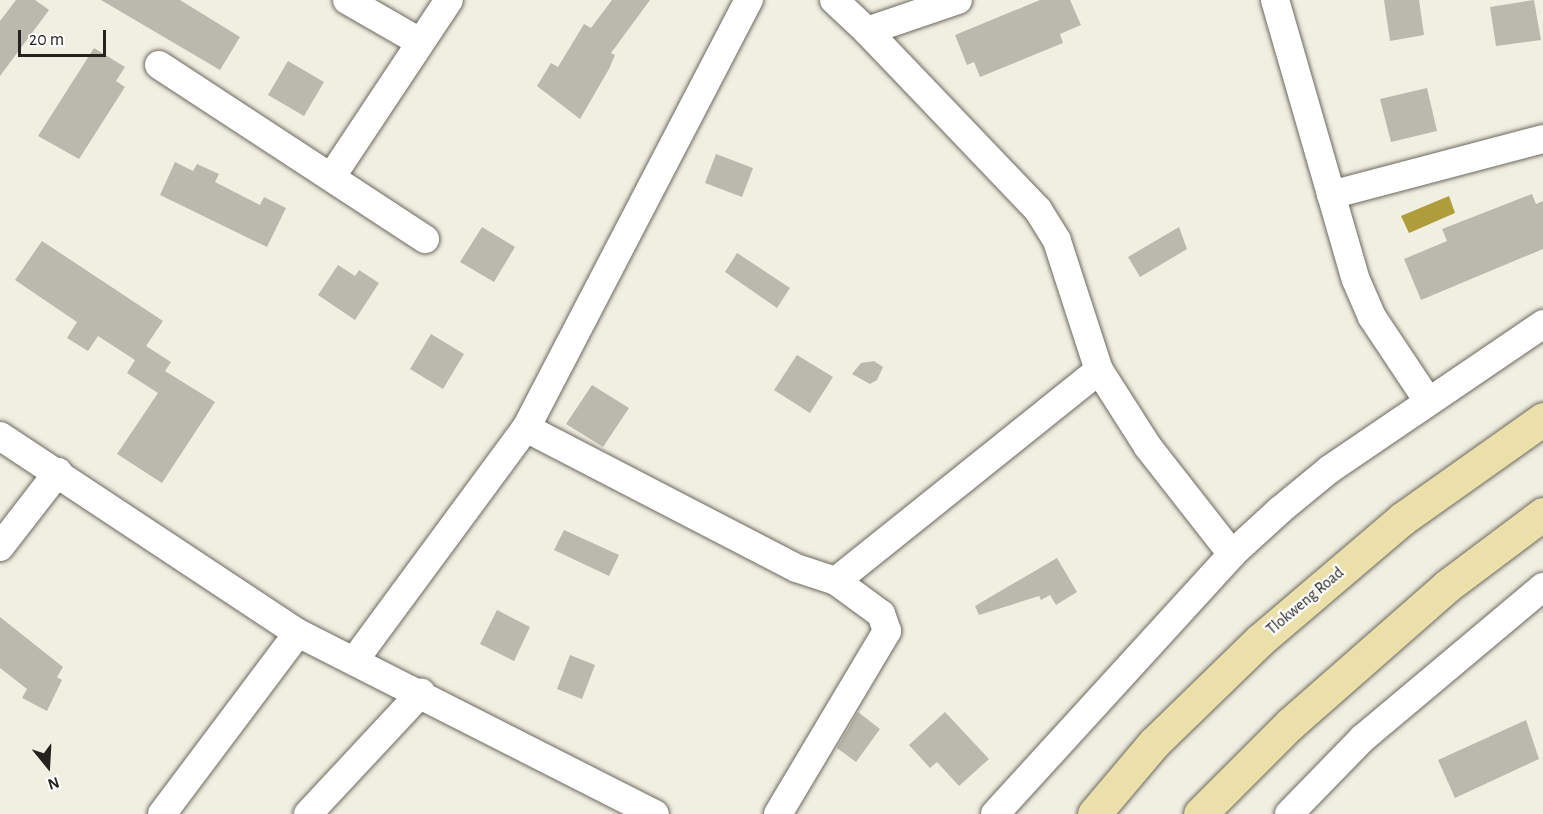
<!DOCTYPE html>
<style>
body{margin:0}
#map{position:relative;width:1543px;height:814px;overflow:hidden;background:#f1eee2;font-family:"Alegreya Sans",sans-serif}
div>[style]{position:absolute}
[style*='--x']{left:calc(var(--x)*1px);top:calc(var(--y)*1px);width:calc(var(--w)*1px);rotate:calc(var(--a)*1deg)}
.water>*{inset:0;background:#af9c3b}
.building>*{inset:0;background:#bbb9ad}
.roads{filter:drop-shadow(0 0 2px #6b695e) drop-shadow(0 0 2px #6b695e)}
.minor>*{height:28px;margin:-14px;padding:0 14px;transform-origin:14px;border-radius:14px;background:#fff}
.primary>*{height:33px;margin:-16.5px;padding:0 16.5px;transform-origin:16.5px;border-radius:16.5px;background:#ece0aa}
span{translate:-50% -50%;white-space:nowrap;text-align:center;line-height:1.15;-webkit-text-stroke:4.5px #fff;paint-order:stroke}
.street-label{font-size:16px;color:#24231e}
.north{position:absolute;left:18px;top:736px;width:60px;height:60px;-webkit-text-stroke:4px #fff;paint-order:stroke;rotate:162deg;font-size:16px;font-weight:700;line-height:24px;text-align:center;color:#24231e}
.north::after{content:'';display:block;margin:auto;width:21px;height:27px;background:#24231e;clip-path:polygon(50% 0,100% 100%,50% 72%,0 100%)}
.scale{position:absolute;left:18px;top:30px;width:88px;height:27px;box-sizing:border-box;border:3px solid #24231e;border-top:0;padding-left:8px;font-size:18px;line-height:21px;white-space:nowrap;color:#24231e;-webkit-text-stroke:4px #fff;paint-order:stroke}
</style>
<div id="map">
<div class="water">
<div style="clip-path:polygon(1449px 196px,1455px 213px,1409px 233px,1401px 216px)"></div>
</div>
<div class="building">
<div style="clip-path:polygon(16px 0,35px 0,49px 10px,0 76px,0 21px)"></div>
<div style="clip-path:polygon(101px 0,180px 0,240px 37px,220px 70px)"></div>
<div style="clip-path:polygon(612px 0,650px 0,611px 53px,615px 55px,609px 69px,580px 119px,537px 86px,551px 63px,558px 67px,584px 24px,591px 28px)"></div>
<div style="clip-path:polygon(1040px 0,1070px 0,1081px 25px,1060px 34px,1063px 43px,980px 77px,974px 62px,967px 65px,955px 35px)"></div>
<div style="clip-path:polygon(1384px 0,1419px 0,1424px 35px,1390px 41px)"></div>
<div style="clip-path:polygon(1534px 0,1541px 40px,1496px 46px,1490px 7px)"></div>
<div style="clip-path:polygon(94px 48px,125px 67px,116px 81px,125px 87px,79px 159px,38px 136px)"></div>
<div style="clip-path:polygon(288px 61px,324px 82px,304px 116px,268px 95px)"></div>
<div style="clip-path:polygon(1427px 88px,1437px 131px,1391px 142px,1380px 99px)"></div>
<div style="clip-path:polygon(716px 154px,753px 168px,742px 197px,705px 183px)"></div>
<div style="clip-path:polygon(175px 162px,193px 171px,197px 164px,219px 174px,215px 182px,260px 205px,264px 197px,286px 208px,267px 247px,160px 195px)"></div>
<div style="clip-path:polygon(1532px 194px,1536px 204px,1543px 201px,1543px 249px,1421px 300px,1404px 259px,1447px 241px,1442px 229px)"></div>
<div style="clip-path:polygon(482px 227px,515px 247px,494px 282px,460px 262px)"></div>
<div style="clip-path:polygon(1179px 227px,1187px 249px,1140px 277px,1128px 257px)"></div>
<div style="clip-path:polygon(42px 241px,163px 321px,146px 346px,171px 362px,165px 371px,215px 402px,162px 483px,117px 454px,158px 393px,127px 373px,135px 360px,98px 336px,88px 351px,67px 338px,77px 322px,15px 280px)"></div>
<div style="clip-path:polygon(737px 253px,790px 288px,777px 308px,725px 272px)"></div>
<div style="clip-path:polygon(338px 265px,355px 276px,359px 270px,379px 283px,355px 320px,318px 295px)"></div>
<div style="clip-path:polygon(431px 334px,464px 354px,443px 389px,410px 369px)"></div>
<div style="clip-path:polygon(797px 355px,833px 377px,810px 413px,774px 390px)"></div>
<div style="clip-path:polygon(874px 361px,883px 367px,877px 380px,870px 384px,852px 374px,861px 363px)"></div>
<div style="clip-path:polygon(592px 385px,629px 408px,603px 447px,566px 424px)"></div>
<div style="clip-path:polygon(564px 530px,619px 555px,609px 576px,554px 550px)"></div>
<div style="clip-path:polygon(1057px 558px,1077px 592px,1056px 605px,1050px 595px,1041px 600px,1039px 596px,979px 615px,975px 606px)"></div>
<div style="clip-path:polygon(497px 610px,530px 627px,514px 661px,480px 644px)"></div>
<div style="clip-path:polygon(0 617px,63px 667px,57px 677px,62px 680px,47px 711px,22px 698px,27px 689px,0 668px)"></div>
<div style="clip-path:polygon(570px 655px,595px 665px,582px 699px,557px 689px)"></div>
<div style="clip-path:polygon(858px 712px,880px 729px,856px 762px,837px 748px)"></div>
<div style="clip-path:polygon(945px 712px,989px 759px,959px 786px,937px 762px,930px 768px,909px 745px)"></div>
<div style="clip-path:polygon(1526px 720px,1539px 759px,1455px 798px,1438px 760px)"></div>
</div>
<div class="roads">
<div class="minor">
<div style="--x:347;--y:0;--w:84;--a:29.9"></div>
<div style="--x:834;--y:0;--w:45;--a:43.2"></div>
<div style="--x:867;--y:31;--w:96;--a:-18.8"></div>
<div style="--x:1275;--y:0;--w:291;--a:73.9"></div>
<div style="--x:1356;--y:280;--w:40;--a:66.6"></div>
<div style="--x:1372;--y:317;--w:101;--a:56.3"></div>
<div style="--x:867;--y:31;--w:248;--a:46.3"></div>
<div style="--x:1038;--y:210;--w:36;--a:58"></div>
<div style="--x:1057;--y:241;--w:136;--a:72"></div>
<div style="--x:1099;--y:370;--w:91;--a:57.5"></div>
<div style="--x:1148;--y:447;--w:136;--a:51.9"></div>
<div style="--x:159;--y:65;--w:318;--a:33.2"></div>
<div style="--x:332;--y:176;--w:211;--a:-56.4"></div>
<div style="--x:1331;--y:195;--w:219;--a:-14.8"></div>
<div style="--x:526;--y:428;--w:304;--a:27.4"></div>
<div style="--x:796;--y:568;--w:42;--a:18"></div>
<div style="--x:836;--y:581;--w:337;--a:-38.7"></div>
<div style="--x:0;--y:436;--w:357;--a:33.5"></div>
<div style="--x:298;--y:633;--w:400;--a:26.9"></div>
<div style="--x:0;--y:547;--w:95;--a:-52.3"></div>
<div style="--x:354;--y:661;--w:290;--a:-53.6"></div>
<div style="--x:526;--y:428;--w:483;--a:-62.5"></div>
<div style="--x:162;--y:814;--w:226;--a:-53.1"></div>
<div style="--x:308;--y:814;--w:166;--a:-47"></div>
<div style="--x:778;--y:814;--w:213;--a:-59.2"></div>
<div style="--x:887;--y:631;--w:18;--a:-109"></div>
<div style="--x:881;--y:614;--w:56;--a:-143.7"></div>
<div style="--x:995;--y:814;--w:352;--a:-47.6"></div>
<div style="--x:1232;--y:554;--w:65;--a:-42.5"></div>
<div style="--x:1280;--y:510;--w:65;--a:-39.4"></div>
<div style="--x:1330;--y:469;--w:258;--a:-34.2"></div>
<div style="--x:1289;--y:814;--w:106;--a:-45.8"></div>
<div style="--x:1363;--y:738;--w:235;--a:-40"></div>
</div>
<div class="primary">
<div style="--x:1094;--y:814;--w:93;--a:-49.8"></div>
<div style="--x:1154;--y:743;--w:148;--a:-44.2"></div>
<div style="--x:1260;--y:640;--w:187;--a:-40.4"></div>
<div style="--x:1402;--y:519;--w:173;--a:-35.3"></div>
<div style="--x:1200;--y:814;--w:127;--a:-45"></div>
<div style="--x:1290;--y:724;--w:209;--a:-41.3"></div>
<div style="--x:1447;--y:586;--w:120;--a:-36.9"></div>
</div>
</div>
<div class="street-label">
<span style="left:1305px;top:601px;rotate:-40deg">Tlokweng Road</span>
</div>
<div class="north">N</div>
<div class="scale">20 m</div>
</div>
